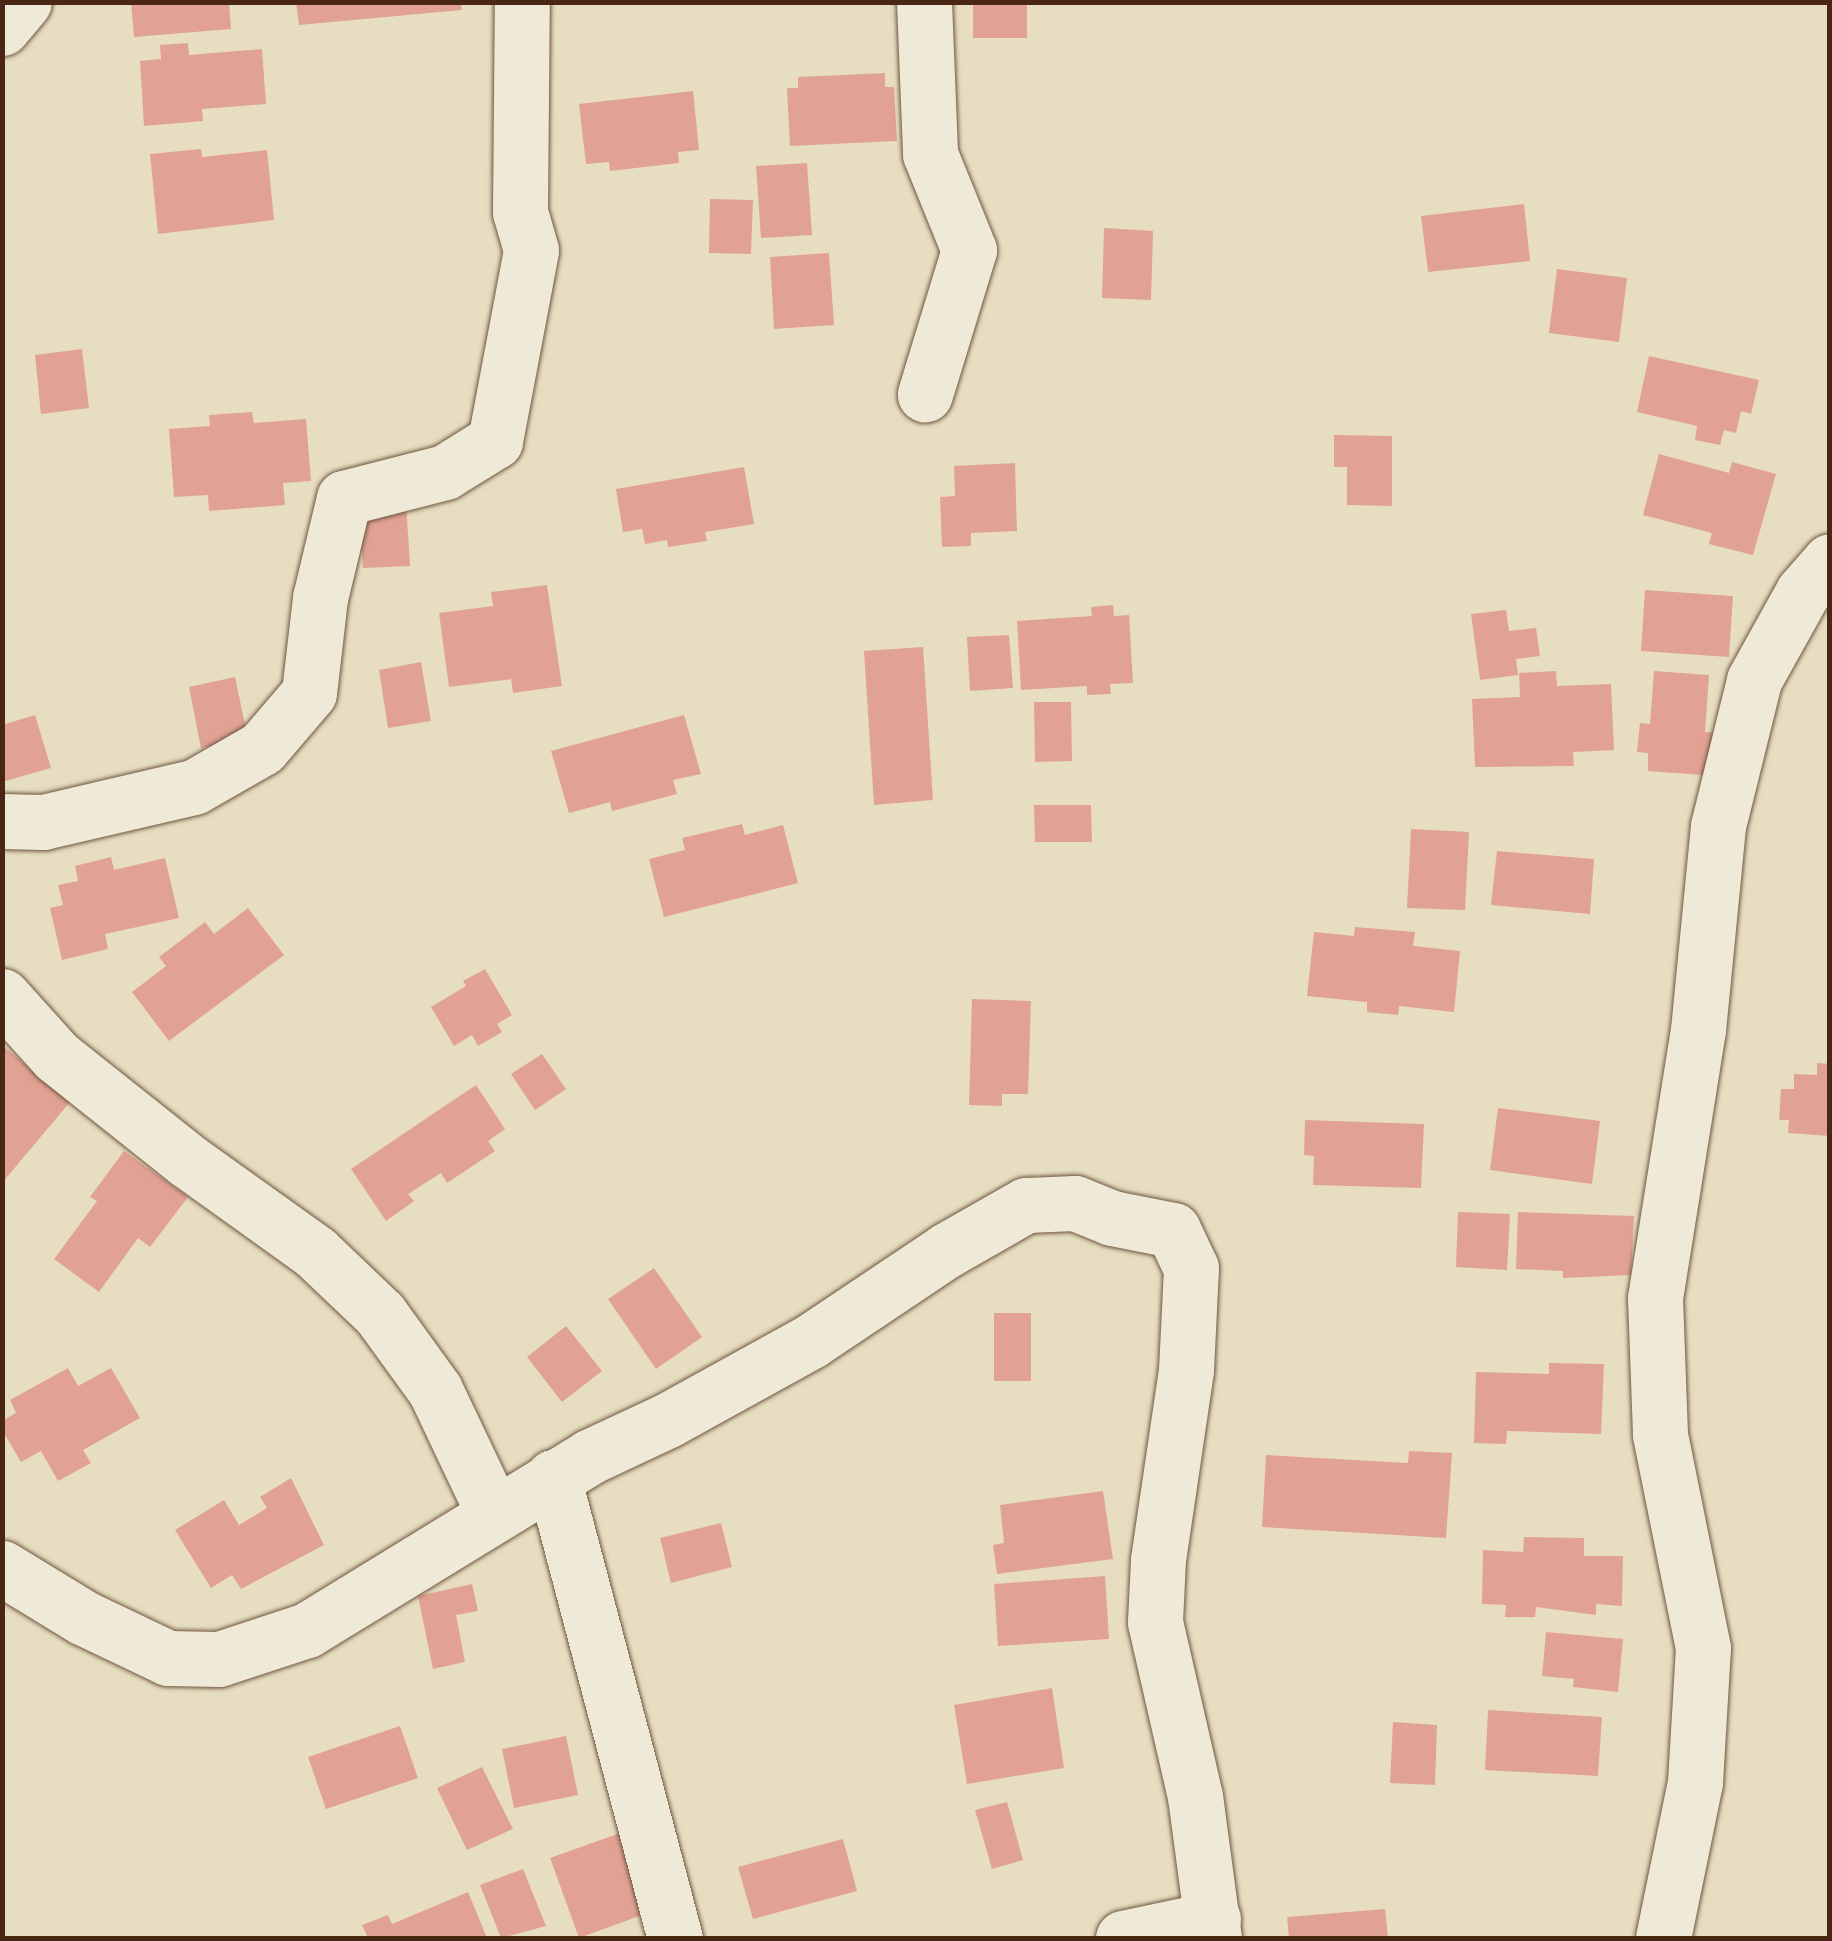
<!DOCTYPE html>
<style>
body{margin:0}
#map{position:relative;width:1832px;height:1941px;overflow:hidden;background:#e7dec1;font-family:"Libre Bodoni",serif}
div>[style]{position:absolute}
[style*='--x']{left:calc(var(--x)*1px);top:calc(var(--y)*1px);width:calc(var(--w)*1px);rotate:calc(var(--a)*1deg)}
.building>*{inset:0;background:#e1a294}
.roads{filter:drop-shadow(0 0 2px #70553f) drop-shadow(0 0 2px #70553f)}
.minor>*{height:55px;margin:-27.5px;padding:0 27.5px;transform-origin:27.5px;border-radius:27.5px;background:#efead7}
span{translate:-50% -50%;white-space:nowrap;text-align:center;line-height:1.15;-webkit-text-stroke:8px #efead7;paint-order:stroke}
.frame{position:absolute;inset:0;border:5px solid #492714;pointer-events:none}
</style>
<div id="map">
<div class="building">
<div style="clip-path:polygon(131px 2px,229px 2px,231px 29px,134px 37px)"></div>
<div style="clip-path:polygon(296px 2px,461px 2px,462px 10px,299px 25px)"></div>
<div style="clip-path:polygon(973px 2px,1027px 2px,1027px 38px,973px 38px)"></div>
<div style="clip-path:polygon(188px 43px,189px 55px,262px 49px,266px 104px,202px 109px,203px 121px,144px 126px,140px 61px,161px 59px,160px 45px)"></div>
<div style="clip-path:polygon(885px 73px,885px 87px,894px 87px,897px 141px,790px 146px,787px 88px,798px 88px,798px 77px)"></div>
<div style="clip-path:polygon(693px 91px,699px 150px,678px 152px,679px 163px,610px 171px,609px 162px,586px 164px,579px 104px)"></div>
<div style="clip-path:polygon(201px 149px,202px 157px,267px 150px,274px 220px,158px 234px,150px 154px)"></div>
<div style="clip-path:polygon(807px 163px,812px 235px,761px 238px,756px 166px)"></div>
<div style="clip-path:polygon(710px 199px,753px 200px,751px 254px,709px 253px)"></div>
<div style="clip-path:polygon(1524px 204px,1530px 261px,1428px 272px,1421px 216px)"></div>
<div style="clip-path:polygon(1104px 228px,1153px 231px,1151px 300px,1102px 298px)"></div>
<div style="clip-path:polygon(829px 253px,834px 325px,774px 329px,770px 257px)"></div>
<div style="clip-path:polygon(1557px 269px,1627px 278px,1619px 342px,1549px 333px)"></div>
<div style="clip-path:polygon(82px 349px,89px 408px,41px 414px,35px 355px)"></div>
<div style="clip-path:polygon(1649px 356px,1759px 380px,1751px 414px,1741px 411px,1736px 433px,1724px 430px,1720px 445px,1695px 440px,1697px 426px,1637px 412px)"></div>
<div style="clip-path:polygon(252px 412px,254px 423px,306px 419px,311px 481px,283px 483px,285px 505px,209px 511px,208px 495px,174px 497px,169px 429px,210px 426px,209px 415px)"></div>
<div style="clip-path:polygon(1334px 435px,1392px 436px,1392px 506px,1347px 505px,1347px 467px,1334px 467px)"></div>
<div style="clip-path:polygon(1659px 454px,1729px 473px,1732px 462px,1776px 474px,1753px 555px,1709px 544px,1712px 533px,1643px 515px)"></div>
<div style="clip-path:polygon(1015px 463px,1017px 531px,971px 533px,971px 546px,942px 547px,940px 497px,955px 496px,954px 466px)"></div>
<div style="clip-path:polygon(744px 467px,754px 524px,705px 532px,707px 541px,668px 547px,667px 540px,645px 544px,642px 529px,623px 532px,616px 489px)"></div>
<div style="clip-path:polygon(406px 502px,410px 566px,363px 568px,359px 506px)"></div>
<div style="clip-path:polygon(547px 585px,562px 686px,513px 693px,511px 679px,449px 687px,439px 613px,493px 606px,491px 592px)"></div>
<div style="clip-path:polygon(1645px 590px,1733px 596px,1729px 657px,1641px 651px)"></div>
<div style="clip-path:polygon(1113px 605px,1114px 616px,1129px 615px,1133px 683px,1110px 684px,1111px 694px,1087px 695px,1087px 686px,1021px 690px,1017px 621px,1092px 616px,1091px 607px)"></div>
<div style="clip-path:polygon(1506px 610px,1509px 631px,1536px 628px,1540px 656px,1516px 659px,1518px 675px,1480px 680px,1471px 614px)"></div>
<div style="clip-path:polygon(1009px 635px,1013px 688px,970px 691px,967px 637px)"></div>
<div style="clip-path:polygon(923px 647px,933px 800px,874px 805px,864px 651px)"></div>
<div style="clip-path:polygon(421px 662px,431px 721px,388px 728px,379px 670px)"></div>
<div style="clip-path:polygon(1556px 671px,1557px 686px,1611px 684px,1614px 750px,1573px 752px,1574px 766px,1475px 767px,1472px 699px,1520px 697px,1519px 673px)"></div>
<div style="clip-path:polygon(1654px 671px,1709px 675px,1705px 732px,1718px 733px,1716px 776px,1648px 771px,1648px 753px,1637px 752px,1640px 723px,1650px 724px)"></div>
<div style="clip-path:polygon(235px 677px,248px 739px,201px 748px,189px 687px)"></div>
<div style="clip-path:polygon(1034px 702px,1071px 702px,1072px 761px,1035px 762px)"></div>
<div style="clip-path:polygon(35px 715px,51px 768px,2px 782px,2px 725px)"></div>
<div style="clip-path:polygon(684px 715px,701px 774px,673px 780px,677px 794px,612px 811px,610px 802px,569px 813px,551px 751px)"></div>
<div style="clip-path:polygon(1034px 805px,1091px 805px,1092px 842px,1035px 842px)"></div>
<div style="clip-path:polygon(742px 824px,745px 835px,783px 825px,798px 883px,664px 917px,649px 859px,685px 850px,682px 838px)"></div>
<div style="clip-path:polygon(1411px 829px,1469px 832px,1465px 910px,1407px 908px)"></div>
<div style="clip-path:polygon(1497px 851px,1594px 859px,1590px 914px,1491px 905px)"></div>
<div style="clip-path:polygon(111px 857px,114px 870px,165px 858px,179px 918px,105px 934px,108px 949px,62px 960px,50px 908px,63px 905px,58px 885px,78px 881px,75px 866px)"></div>
<div style="clip-path:polygon(248px 908px,284px 955px,169px 1041px,132px 992px,166px 966px,159px 957px,205px 922px,214px 934px)"></div>
<div style="clip-path:polygon(1355px 927px,1415px 932px,1413px 946px,1460px 951px,1454px 1012px,1399px 1006px,1398px 1015px,1367px 1012px,1367px 1002px,1307px 996px,1314px 932px,1354px 936px)"></div>
<div style="clip-path:polygon(485px 969px,512px 1015px,497px 1024px,502px 1032px,478px 1046px,472px 1035px,454px 1046px,431px 1007px,466px 986px,463px 981px)"></div>
<div style="clip-path:polygon(972px 999px,1031px 1001px,1028px 1094px,1002px 1094px,1002px 1106px,969px 1105px)"></div>
<div style="clip-path:polygon(2px 1045px,70px 1102px,2px 1183px)"></div>
<div style="clip-path:polygon(542px 1054px,566px 1089px,535px 1110px,511px 1074px)"></div>
<div style="clip-path:polygon(1817px 1063px,1830px 1064px,1830px 1136px,1788px 1133px,1789px 1120px,1779px 1120px,1781px 1089px,1794px 1089px,1794px 1074px,1817px 1075px)"></div>
<div style="clip-path:polygon(476px 1085px,505px 1129px,488px 1141px,495px 1151px,447px 1183px,441px 1173px,408px 1194px,414px 1201px,386px 1221px,351px 1169px)"></div>
<div style="clip-path:polygon(1498px 1108px,1600px 1121px,1592px 1184px,1490px 1170px)"></div>
<div style="clip-path:polygon(1305px 1120px,1424px 1124px,1421px 1188px,1313px 1185px,1314px 1156px,1304px 1155px)"></div>
<div style="clip-path:polygon(124px 1151px,188px 1197px,150px 1247px,138px 1238px,99px 1292px,54px 1259px,97px 1201px,90px 1197px)"></div>
<div style="clip-path:polygon(1458px 1212px,1510px 1214px,1507px 1270px,1456px 1267px)"></div>
<div style="clip-path:polygon(1518px 1212px,1634px 1216px,1631px 1275px,1563px 1278px,1563px 1271px,1516px 1269px)"></div>
<div style="clip-path:polygon(654px 1268px,702px 1337px,656px 1369px,608px 1299px)"></div>
<div style="clip-path:polygon(994px 1313px,1031px 1313px,1031px 1381px,994px 1381px)"></div>
<div style="clip-path:polygon(566px 1326px,602px 1371px,562px 1402px,527px 1357px)"></div>
<div style="clip-path:polygon(1549px 1363px,1604px 1364px,1601px 1434px,1507px 1431px,1506px 1444px,1474px 1443px,1476px 1372px,1549px 1374px)"></div>
<div style="clip-path:polygon(68px 1368px,78px 1386px,111px 1368px,140px 1418px,83px 1450px,91px 1463px,58px 1481px,41px 1451px,21px 1462px,2px 1430px,2px 1421px,16px 1413px,10px 1400px)"></div>
<div style="clip-path:polygon(1409px 1451px,1452px 1453px,1446px 1538px,1262px 1527px,1266px 1455px,1408px 1463px)"></div>
<div style="clip-path:polygon(291px 1478px,324px 1545px,241px 1589px,232px 1575px,211px 1588px,175px 1530px,224px 1500px,239px 1525px,267px 1508px,260px 1497px)"></div>
<div style="clip-path:polygon(1103px 1491px,1113px 1559px,997px 1574px,993px 1545px,1004px 1543px,1000px 1505px)"></div>
<div style="clip-path:polygon(721px 1523px,732px 1567px,671px 1583px,660px 1538px)"></div>
<div style="clip-path:polygon(1524px 1537px,1584px 1538px,1584px 1556px,1623px 1556px,1622px 1606px,1596px 1604px,1596px 1615px,1536px 1607px,1535px 1617px,1505px 1617px,1506px 1605px,1482px 1604px,1483px 1550px,1523px 1552px)"></div>
<div style="clip-path:polygon(1105px 1576px,1109px 1639px,998px 1646px,994px 1584px)"></div>
<div style="clip-path:polygon(472px 1584px,478px 1611px,456px 1615px,465px 1662px,433px 1669px,418px 1596px)"></div>
<div style="clip-path:polygon(1546px 1632px,1623px 1639px,1618px 1692px,1573px 1687px,1574px 1679px,1542px 1676px)"></div>
<div style="clip-path:polygon(1052px 1688px,1064px 1768px,967px 1784px,954px 1705px)"></div>
<div style="clip-path:polygon(1488px 1710px,1602px 1717px,1598px 1776px,1485px 1770px)"></div>
<div style="clip-path:polygon(1393px 1722px,1437px 1725px,1435px 1785px,1390px 1783px)"></div>
<div style="clip-path:polygon(400px 1726px,418px 1778px,326px 1809px,308px 1757px)"></div>
<div style="clip-path:polygon(566px 1736px,578px 1795px,514px 1808px,502px 1749px)"></div>
<div style="clip-path:polygon(482px 1767px,513px 1829px,467px 1850px,437px 1788px)"></div>
<div style="clip-path:polygon(1007px 1802px,1023px 1860px,992px 1869px,975px 1810px)"></div>
<div style="clip-path:polygon(623px 1832px,653px 1911px,579px 1938px,550px 1858px)"></div>
<div style="clip-path:polygon(843px 1839px,857px 1891px,753px 1919px,738px 1867px)"></div>
<div style="clip-path:polygon(523px 1869px,546px 1926px,501px 1938px,480px 1885px)"></div>
<div style="clip-path:polygon(468px 1892px,487px 1938px,368px 1938px,362px 1925px,388px 1915px,392px 1924px)"></div>
<div style="clip-path:polygon(1385px 1909px,1388px 1938px,1289px 1938px,1287px 1917px)"></div>
</div>
<div class="roads">
<div class="minor">
<div style="--x:924;--y:2;--w:152;--a:87.7"></div>
<div style="--x:930;--y:154;--w:104;--a:67.9"></div>
<div style="--x:969;--y:250;--w:151;--a:107"></div>
<div style="--x:2;--y:28;--w:34;--a:-50"></div>
<div style="--x:2;--y:821;--w:41;--a:1.4"></div>
<div style="--x:43;--y:822;--w:155;--a:-13.1"></div>
<div style="--x:194;--y:787;--w:78;--a:-29.8"></div>
<div style="--x:262;--y:748;--w:72;--a:-49.5"></div>
<div style="--x:309;--y:693;--w:96;--a:-83.4"></div>
<div style="--x:320;--y:598;--w:103;--a:-76.5"></div>
<div style="--x:344;--y:498;--w:104;--a:-14.4"></div>
<div style="--x:445;--y:472;--w:59;--a:-31.8"></div>
<div style="--x:495;--y:441;--w:194;--a:-79.3"></div>
<div style="--x:531;--y:250;--w:40;--a:-106"></div>
<div style="--x:520;--y:212;--w:210;--a:-89.5"></div>
<div style="--x:2;--y:996;--w:81;--a:48"></div>
<div style="--x:56;--y:1056;--w:169;--a:38.5"></div>
<div style="--x:188;--y:1161;--w:156;--a:35.6"></div>
<div style="--x:315;--y:1252;--w:90;--a:43.6"></div>
<div style="--x:380;--y:1314;--w:94;--a:54.1"></div>
<div style="--x:435;--y:1390;--w:135;--a:64.6"></div>
<div style="--x:553;--y:1477;--w:477;--a:75.2"></div>
<div style="--x:2;--y:1568;--w:96;--a:31.4"></div>
<div style="--x:84;--y:1618;--w:93;--a:25.5"></div>
<div style="--x:168;--y:1658;--w:51;--a:1.1"></div>
<div style="--x:219;--y:1659;--w:93;--a:-18.2"></div>
<div style="--x:307;--y:1630;--w:331;--a:-31.5"></div>
<div style="--x:589;--y:1457;--w:87;--a:-25.1"></div>
<div style="--x:668;--y:1420;--w:163;--a:-28.9"></div>
<div style="--x:811;--y:1341;--w:164;--a:-33.8"></div>
<div style="--x:947;--y:1250;--w:91;--a:-29.7"></div>
<div style="--x:1026;--y:1205;--w:49;--a:-2.3"></div>
<div style="--x:1075;--y:1203;--w:40;--a:22"></div>
<div style="--x:1112;--y:1218;--w:62;--a:11.1"></div>
<div style="--x:1173;--y:1230;--w:42;--a:64.7"></div>
<div style="--x:1191;--y:1268;--w:102;--a:92.8"></div>
<div style="--x:1186;--y:1370;--w:192;--a:98.4"></div>
<div style="--x:1158;--y:1560;--w:62;--a:92.8"></div>
<div style="--x:1155;--y:1622;--w:179;--a:77.1"></div>
<div style="--x:1195;--y:1796;--w:143;--a:82.4"></div>
<div style="--x:1123;--y:1938;--w:92;--a:-11.9"></div>
<div style="--x:1663;--y:1938;--w:159;--a:-78.4"></div>
<div style="--x:1695;--y:1782;--w:134;--a:-86.6"></div>
<div style="--x:1703;--y:1648;--w:218;--a:-101.4"></div>
<div style="--x:1660;--y:1434;--w:136;--a:-92.1"></div>
<div style="--x:1655;--y:1298;--w:271;--a:-80.9"></div>
<div style="--x:1698;--y:1030;--w:205;--a:-84.4"></div>
<div style="--x:1718;--y:826;--w:150;--a:-76.1"></div>
<div style="--x:1754;--y:680;--w:101;--a:-60.9"></div>
<div style="--x:1803;--y:592;--w:41;--a:-48.9"></div>
</div>
</div>
<div class="frame"></div>
</div>
